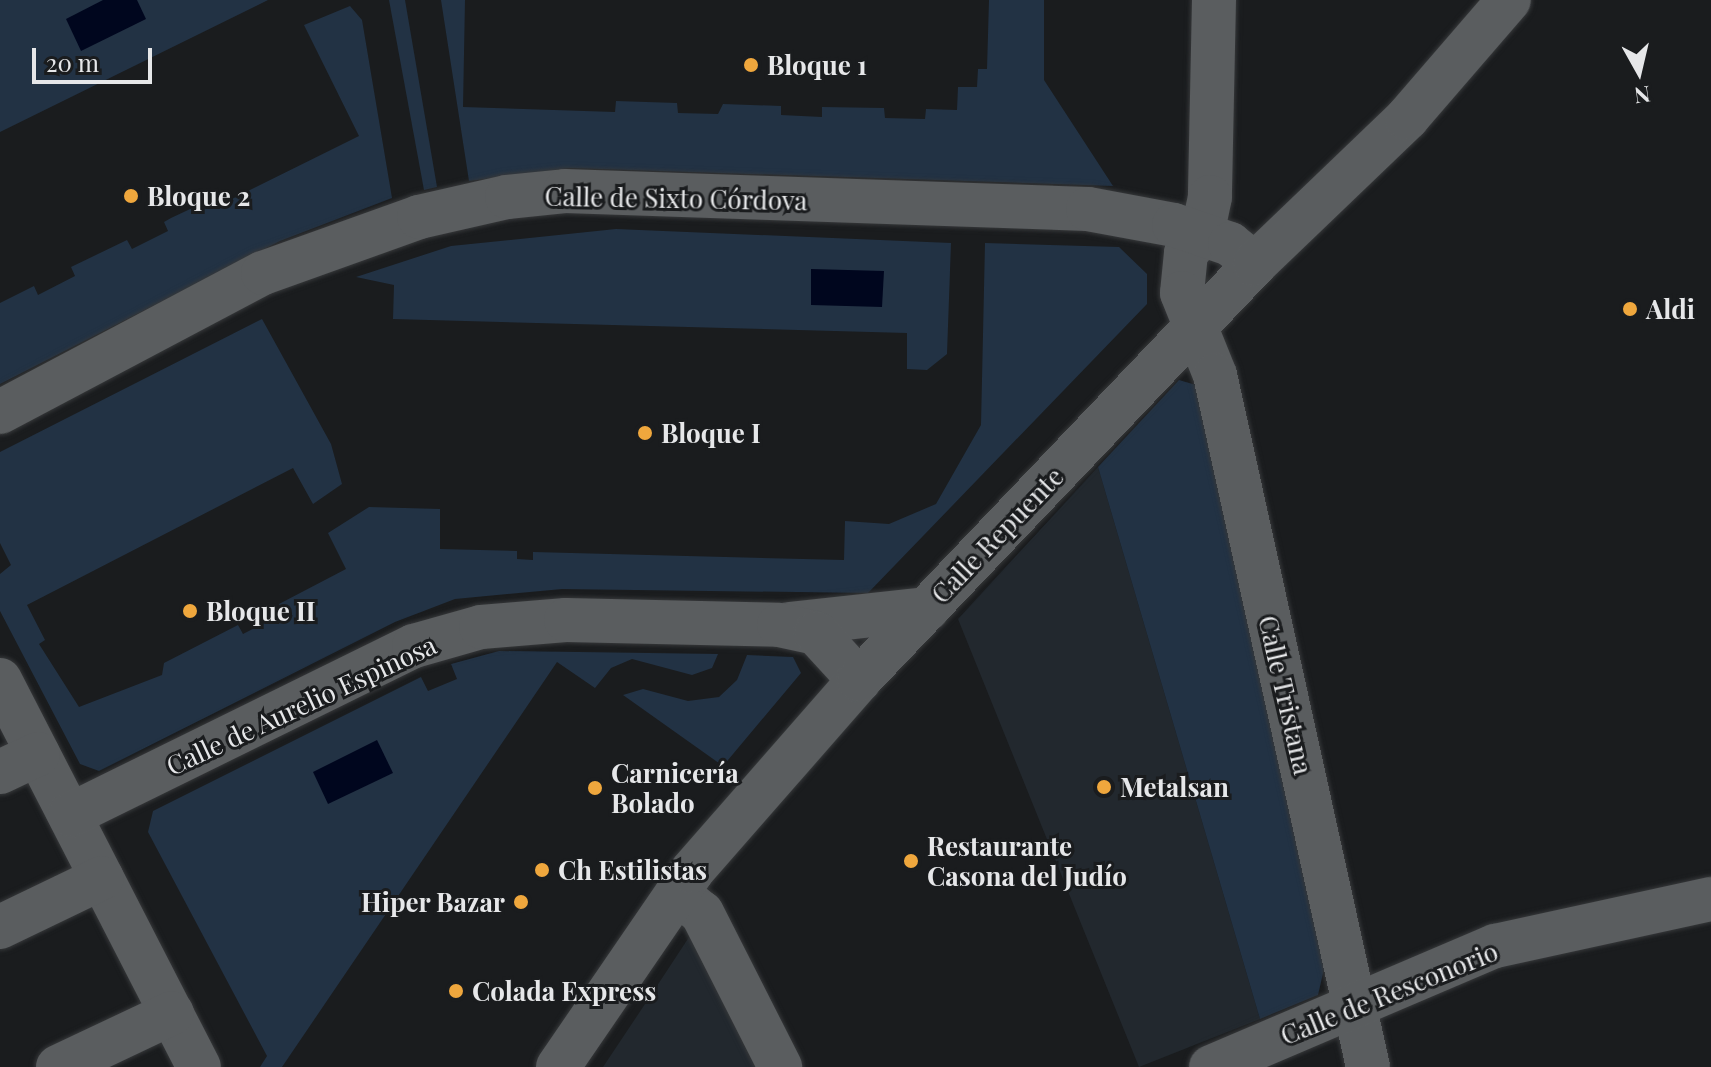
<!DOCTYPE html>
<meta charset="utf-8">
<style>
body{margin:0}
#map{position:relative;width:1711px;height:1067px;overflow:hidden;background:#1a1c1e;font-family:"Playfair Display",serif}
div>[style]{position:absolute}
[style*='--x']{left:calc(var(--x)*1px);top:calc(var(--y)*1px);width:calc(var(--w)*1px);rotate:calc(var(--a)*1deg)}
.built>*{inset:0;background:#22282e}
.green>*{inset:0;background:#223244}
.water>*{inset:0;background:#00061e}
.roads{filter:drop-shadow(0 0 2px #36383a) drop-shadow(0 0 2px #36383a)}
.minor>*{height:44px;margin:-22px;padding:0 22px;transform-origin:22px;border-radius:22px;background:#5a5d5f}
.dots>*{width:22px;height:22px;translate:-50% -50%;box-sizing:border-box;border:4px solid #1a1c1e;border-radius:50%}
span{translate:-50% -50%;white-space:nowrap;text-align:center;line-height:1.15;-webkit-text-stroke:6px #1a1c1e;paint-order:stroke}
.poi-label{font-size:26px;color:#e6e7e9;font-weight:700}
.left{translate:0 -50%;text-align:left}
.right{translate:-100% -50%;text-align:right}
.street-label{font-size:26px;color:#e6e7e9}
.north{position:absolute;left:1599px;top:32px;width:80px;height:80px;-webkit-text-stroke:6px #1a1c1e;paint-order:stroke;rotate:172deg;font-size:22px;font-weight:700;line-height:32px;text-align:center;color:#e6e7e9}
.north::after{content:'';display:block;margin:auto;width:28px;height:36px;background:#e6e7e9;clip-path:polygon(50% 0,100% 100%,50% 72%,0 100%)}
.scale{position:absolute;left:32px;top:48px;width:120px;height:36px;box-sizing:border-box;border:4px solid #e6e7e9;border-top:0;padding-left:10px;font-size:24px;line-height:28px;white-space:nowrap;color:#e6e7e9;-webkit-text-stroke:6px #1a1c1e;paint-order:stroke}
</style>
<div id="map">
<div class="built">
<div style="clip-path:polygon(1098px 467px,1260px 1019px,1139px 1067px,958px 619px)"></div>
<div style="clip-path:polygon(697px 925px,769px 1067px,603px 1067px,649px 998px)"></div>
</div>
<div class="green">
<div style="clip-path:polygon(0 0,268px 0,0 132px)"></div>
<div style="clip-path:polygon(389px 0,405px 0,437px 187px,424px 190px)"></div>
<div style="clip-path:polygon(441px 0,465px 0,463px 107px,615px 112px,616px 101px,677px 103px,678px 113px,718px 114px,723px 104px,781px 106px,781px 115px,822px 117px,822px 107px,884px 108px,885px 118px,925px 119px,926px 109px,957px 110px,958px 87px,977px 87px,978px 69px,987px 69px,989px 0,1044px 0,1044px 80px,1113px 186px,570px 168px,469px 181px)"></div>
<div style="clip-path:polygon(350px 6px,362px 20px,392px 198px,280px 241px,0 384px,0 303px,34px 286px,38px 295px,75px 276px,71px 267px,127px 240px,132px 249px,168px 231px,164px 222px,171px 218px,220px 195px,224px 203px,359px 136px,304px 25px)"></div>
<div style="clip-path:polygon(616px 229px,951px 243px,947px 354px,927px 370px,907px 369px,907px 333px,393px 319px,394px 285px,356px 277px,451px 246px)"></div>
<div style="clip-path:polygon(985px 243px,1119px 247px,1147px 274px,1147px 304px,868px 593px,562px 589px,455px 599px,395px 622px,99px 771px,80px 764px,0 611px,0 574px,11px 565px,0 543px,0 452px,262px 319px,331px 444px,342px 484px,313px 504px,293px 468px,27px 605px,45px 640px,39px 644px,79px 707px,162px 675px,164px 663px,238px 625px,243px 634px,283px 613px,279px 604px,346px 569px,328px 533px,369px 507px,440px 509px,440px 549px,517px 551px,517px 559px,533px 560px,533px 552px,844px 560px,845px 521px,889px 524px,936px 504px,981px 425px)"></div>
<div style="clip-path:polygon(1179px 380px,1196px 385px,1214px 435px,1324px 969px,1318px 995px,1260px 1019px,1098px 467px)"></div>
<div style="clip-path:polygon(499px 651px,718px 654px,712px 668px,692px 675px,632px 659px,611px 668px,595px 688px,557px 662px,282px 1067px,260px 1067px,267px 1056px,148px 832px,153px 811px,421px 677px,428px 691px,457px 679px,451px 664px)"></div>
<div style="clip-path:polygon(747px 655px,793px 657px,801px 673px,723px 766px,623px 695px,643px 689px,688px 701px,719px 697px,737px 680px)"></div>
</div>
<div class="water">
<div style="clip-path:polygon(103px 0,137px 0,146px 19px,81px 51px,66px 19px)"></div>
<div style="clip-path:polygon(811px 269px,884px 271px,882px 307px,811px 305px)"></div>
<div style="clip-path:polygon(377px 740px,393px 773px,328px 804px,313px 772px)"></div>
</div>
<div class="roads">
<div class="minor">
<div style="--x:1214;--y:0;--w:197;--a:91.2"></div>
<div style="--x:1210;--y:197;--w:39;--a:102"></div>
<div style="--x:1202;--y:235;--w:24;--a:132"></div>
<div style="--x:1186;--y:253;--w:40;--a:95.7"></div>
<div style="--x:1182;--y:293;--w:88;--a:68.1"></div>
<div style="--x:1215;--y:375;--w:709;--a:77.53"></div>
<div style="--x:0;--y:412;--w:297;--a:-27.9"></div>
<div style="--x:263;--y:273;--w:166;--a:-19.7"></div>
<div style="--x:419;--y:217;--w:90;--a:-12.8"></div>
<div style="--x:507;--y:197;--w:58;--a:-5.9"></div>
<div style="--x:565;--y:191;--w:523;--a:1.97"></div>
<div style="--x:1088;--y:209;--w:87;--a:10.5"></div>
<div style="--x:1174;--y:225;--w:59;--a:18.7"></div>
<div style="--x:1230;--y:244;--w:32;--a:39"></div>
<div style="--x:790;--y:624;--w:138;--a:-6.2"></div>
<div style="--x:0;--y:680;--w:435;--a:62.8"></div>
<div style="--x:0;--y:772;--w:42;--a:-25.3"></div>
<div style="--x:70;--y:815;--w:383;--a:-26.2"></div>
<div style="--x:414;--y:646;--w:70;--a:-15.8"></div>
<div style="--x:481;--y:627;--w:85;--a:-4.7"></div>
<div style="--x:566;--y:620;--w:213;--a:1.3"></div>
<div style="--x:779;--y:625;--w:38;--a:12"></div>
<div style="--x:816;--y:633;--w:64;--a:47.5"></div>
<div style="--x:677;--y:893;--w:32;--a:39"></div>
<div style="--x:702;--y:913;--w:173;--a:63.1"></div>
<div style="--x:0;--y:927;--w:113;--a:-25.7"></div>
<div style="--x:58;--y:1067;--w:126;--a:-25.3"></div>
<div style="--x:558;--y:1067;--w:237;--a:-55.6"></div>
<div style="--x:692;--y:871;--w:254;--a:-48.8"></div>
<div style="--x:859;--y:680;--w:574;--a:-46.41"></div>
<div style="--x:1255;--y:264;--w:211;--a:-43.8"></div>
<div style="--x:1407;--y:118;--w:156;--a:-49.2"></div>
<div style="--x:1211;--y:1067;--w:309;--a:-23.1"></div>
<div style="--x:1495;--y:946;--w:221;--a:-12.3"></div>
</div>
</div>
<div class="dots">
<div style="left:751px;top:65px;background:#efa73d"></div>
<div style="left:131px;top:196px;background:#efa73d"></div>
<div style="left:1630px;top:309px;background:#efa73d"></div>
<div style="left:645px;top:433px;background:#efa73d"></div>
<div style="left:190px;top:611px;background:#efa73d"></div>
<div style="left:1104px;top:787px;background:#efa73d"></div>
<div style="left:595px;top:788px;background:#efa73d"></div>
<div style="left:911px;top:861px;background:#efa73d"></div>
<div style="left:542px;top:870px;background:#efa73d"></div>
<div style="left:521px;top:902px;background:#efa73d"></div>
<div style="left:456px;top:991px;background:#efa73d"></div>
</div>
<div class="poi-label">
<span class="left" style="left:767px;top:65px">Bloque 1</span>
<span class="left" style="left:147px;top:196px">Bloque 2</span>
<span class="left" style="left:1646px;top:309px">Aldi</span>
<span class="left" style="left:661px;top:433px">Bloque I</span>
<span class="left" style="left:206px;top:611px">Bloque II</span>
<span class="left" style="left:611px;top:788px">Carnicería<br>Bolado</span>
<span class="left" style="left:1120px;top:787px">Metalsan</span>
<span class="left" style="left:927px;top:861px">Restaurante<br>Casona del Judío</span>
<span class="left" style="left:558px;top:870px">Ch Estilistas</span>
<span class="right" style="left:505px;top:902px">Hiper Bazar</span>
<span class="left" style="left:472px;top:991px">Colada Express</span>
</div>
<div class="street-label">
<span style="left:676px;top:198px;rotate:1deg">Calle de Sixto Córdova</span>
<span style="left:997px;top:535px;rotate:-46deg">Calle Repuente</span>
<span style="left:1286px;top:695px;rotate:77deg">Calle Tristana</span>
<span style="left:301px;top:705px;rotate:-25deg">Calle de Aurelio Espinosa</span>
<span style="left:1389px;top:993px;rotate:-22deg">Calle de Resconorio</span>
</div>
<div class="north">N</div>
<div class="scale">20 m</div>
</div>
